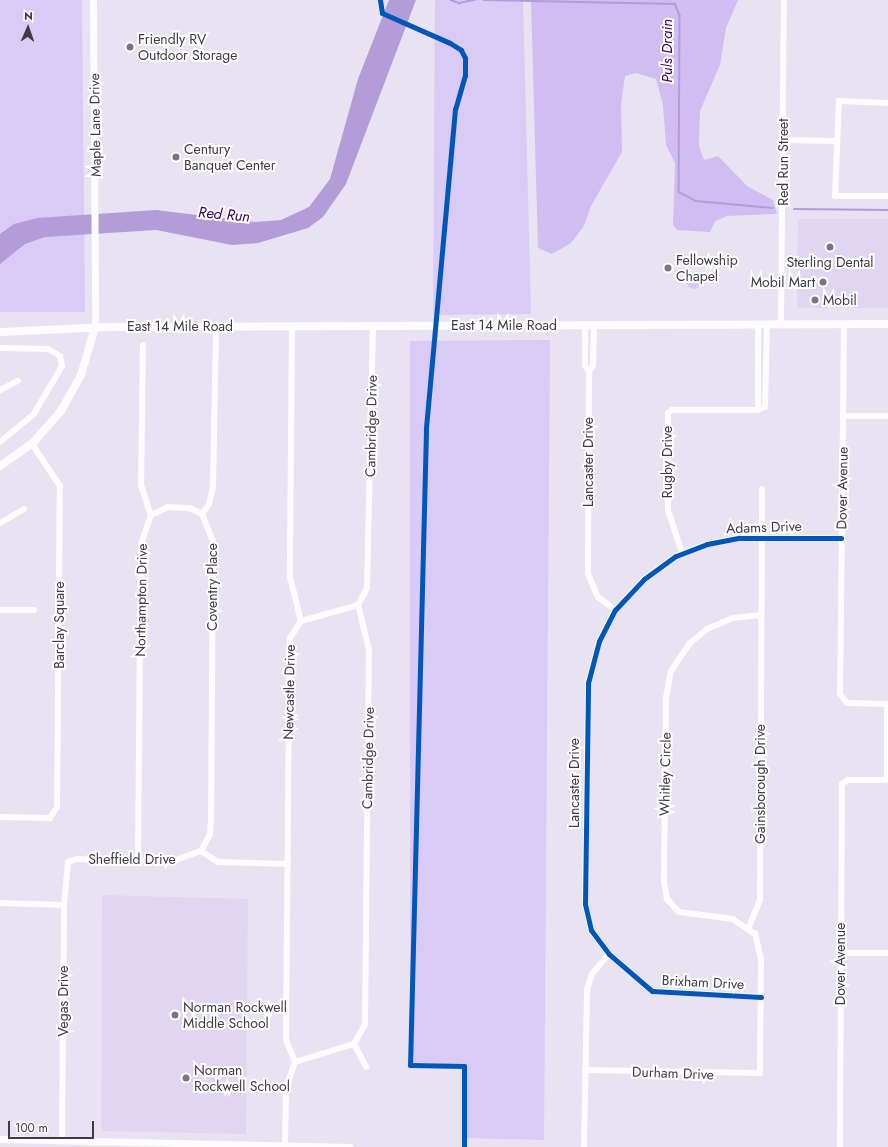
<!DOCTYPE html>
<style>
body{margin:0}
#map{position:relative;width:888px;height:1147px;overflow:hidden;background:#e8e2f3;font-family:Jost,sans-serif}
div>[style]{position:absolute}
[style*='--x']{left:calc(var(--x)*1px);top:calc(var(--y)*1px);width:calc(var(--w)*1px);rotate:calc(var(--a)*1deg)}
.built>*{inset:0;background:#e0d6f2}
.green>*{inset:0;background:#dacaf6}
.round{border-radius:50%}
.forest>*{inset:0;background:#d1bdf2}
.water>*{inset:0;background:#b49cd8}
.stream>*{height:1.5px;margin:-0.75px;padding:0 0.75px;transform-origin:0.75px;border-radius:0.75px;background:#b49cd8}
.minor>*{height:6px;margin:-3px;padding:0 3px;transform-origin:3px;border-radius:3px;background:#fcfbfd}
.tertiary>*{height:7px;margin:-3.5px;padding:0 3.5px;transform-origin:3.5px;border-radius:3.5px;background:#fcfbfd}
.secondary>*{height:8px;margin:-4px;padding:0 4px;transform-origin:4px;border-radius:4px;background:#fcfbfd}
.cycleway>*{height:5px;margin:-2.5px;padding:0 2.5px;transform-origin:2.5px;border-radius:2.5px;background:#0057b8}
.dots>*{width:11px;height:11px;translate:-50% -50%;box-sizing:border-box;border:2px solid #fff;border-radius:50%}
span{translate:-50% -50%;white-space:nowrap;text-align:center;line-height:1.15;-webkit-text-stroke:4px #fff;paint-order:stroke}
.poi-label{font-size:14px;color:#3e3a46}
.left{translate:0 -50%;text-align:left}
.right{translate:-100% -50%;text-align:right}
.street-label{font-size:14px;color:#3e3a46}
.water-label{font-size:15px;color:#390266;font-style:italic}
.north{position:absolute;left:8px;top:8px;width:40px;height:40px;-webkit-text-stroke:3px #fff;paint-order:stroke;rotate:2deg;font-size:11px;font-weight:700;line-height:16px;text-align:center;color:#3e3a46}
.north::after{content:'';display:block;margin:auto;width:14px;height:18px;background:#3e3a46;clip-path:polygon(50% 0,100% 100%,50% 72%,0 100%)}
.scale{position:absolute;left:8px;top:1121px;width:86px;height:18px;box-sizing:border-box;border:2px solid #3e3a46;border-top:0;padding-left:5px;font-size:12px;line-height:14px;white-space:nowrap;color:#3e3a46;-webkit-text-stroke:3px #fff;paint-order:stroke}
</style>
<div id="map">
<div class="built">
<div style="clip-path:polygon(798px 219px,888px 219px,888px 308px,797px 308px)"></div>
<div style="clip-path:polygon(102px 895px,248px 899px,246px 1134px,101px 1131px)"></div>
</div>
<div class="green">
<div style="clip-path:polygon(0 0,82px 0,85px 312px,0 312px)"></div>
<div style="clip-path:polygon(435px 0,523px 0,531px 314px,433px 315px)"></div>
<div class="round" style="left:687px;top:275px;width:14px;height:14px"></div>
<div style="clip-path:polygon(550px 340px,544px 1140px,464px 1138px,464px 1067px,410px 1065px,410px 341px)"></div>
</div>
<div class="forest">
<div style="clip-path:polygon(531px 0,738px 0,726px 28px,720px 65px,700px 111px,699px 146px,704px 160px,718px 156px,747px 186px,773px 200px,777px 214px,727px 216px,715px 221px,710px 232px,677px 230px,673px 225px,675px 163px,666px 145px,663px 105px,656px 79px,636px 73px,625px 76px,621px 104px,622px 152px,591px 206px,584px 226px,571px 243px,552px 254px,538px 248px)"></div>
</div>
<div class="water">
<div style="clip-path:polygon(389px 0,416px 0,346px 184px,323px 217px,308px 228px,258px 243px,232px 245px,156px 230px,45px 237px,25px 244px,0 264px,0 234px,14px 224px,37px 218px,156px 210px,255px 222px,281px 220px,309px 207px,330px 179px,358px 79px)"></div>
</div>
<div class="stream">
<div style="--x:451;--y:0;--w:9;--a:21"></div>
<div style="--x:459;--y:3;--w:16;--a:-11"></div>
<div style="--x:484;--y:0;--w:191;--a:1.2"></div>
<div style="--x:675;--y:4;--w:12;--a:66"></div>
<div style="--x:680;--y:15;--w:177;--a:90.3"></div>
<div style="--x:679;--y:192;--w:19;--a:28"></div>
<div style="--x:696;--y:201;--w:77;--a:5.2"></div>
<div style="--x:794;--y:209;--w:94;--a:0.6"></div>
</div>
<div class="minor">
<div style="--x:888;--y:103;--w:49;--a:-177.7"></div>
<div style="--x:839;--y:101;--w:95;--a:92.4"></div>
<div style="--x:835;--y:196;--w:53;--a:0"></div>
<div style="--x:783;--y:140;--w:53;--a:1.1"></div>
<div style="--x:758;--y:324;--w:86;--a:90"></div>
<div style="--x:781;--y:324;--w:324;--a:-89.5"></div>
<div style="--x:844;--y:324;--w:370;--a:90.6"></div>
<div style="--x:840;--y:694;--w:11;--a:52"></div>
<div style="--x:847;--y:703;--w:41;--a:1.4"></div>
<div style="--x:585;--y:325;--w:40;--a:90"></div>
<div style="--x:585;--y:365;--w:8;--a:60"></div>
<div style="--x:589;--y:372;--w:8;--a:-60"></div>
<div style="--x:593;--y:365;--w:40;--a:-88.6"></div>
<div style="--x:292;--y:326;--w:251;--a:90.5"></div>
<div style="--x:290;--y:577;--w:45;--a:76"></div>
<div style="--x:143;--y:345;--w:140;--a:90.8"></div>
<div style="--x:141;--y:485;--w:32;--a:72"></div>
<div style="--x:0;--y:348;--w:48;--a:1.2"></div>
<div style="--x:48;--y:349;--w:14;--a:30"></div>
<div style="--x:60;--y:356;--w:10;--a:79"></div>
<div style="--x:62;--y:366;--w:56;--a:120.3"></div>
<div style="--x:34;--y:414;--w:44;--a:140.5"></div>
<div style="--x:589;--y:372;--w:202;--a:90.3"></div>
<div style="--x:588;--y:574;--w:25;--a:67"></div>
<div style="--x:598;--y:597;--w:21;--a:37"></div>
<div style="--x:0;--y:390;--w:20;--a:-27"></div>
<div style="--x:843;--y:416;--w:45;--a:0"></div>
<div style="--x:202;--y:514;--w:12;--a:-55"></div>
<div style="--x:209;--y:504;--w:17;--a:-77"></div>
<div style="--x:213;--y:487;--w:161;--a:-88.9"></div>
<div style="--x:0;--y:523;--w:28;--a:-30"></div>
<div style="--x:682;--y:553;--w:45;--a:-108"></div>
<div style="--x:668;--y:510;--w:97;--a:-90"></div>
<div style="--x:668;--y:413;--w:5;--a:-37"></div>
<div style="--x:672;--y:410;--w:83;--a:0"></div>
<div style="--x:755;--y:410;--w:10;--a:-17"></div>
<div style="--x:765;--y:407;--w:83;--a:-88.6"></div>
<div style="--x:358;--y:605;--w:19;--a:-62"></div>
<div style="--x:367;--y:588;--w:262;--a:-88.7"></div>
<div style="--x:0;--y:610;--w:34;--a:0"></div>
<div style="--x:301;--y:621;--w:59;--a:-15.7"></div>
<div style="--x:887;--y:704;--w:76;--a:90"></div>
<div style="--x:0;--y:817;--w:50;--a:1.1"></div>
<div style="--x:50;--y:818;--w:13;--a:-58"></div>
<div style="--x:57;--y:807;--w:321;--a:-89.5"></div>
<div style="--x:60;--y:486;--w:50;--a:-123.7"></div>
<div style="--x:138;--y:860;--w:315;--a:-89.5"></div>
<div style="--x:141;--y:545;--w:32;--a:-72"></div>
<div style="--x:151;--y:515;--w:19;--a:-25"></div>
<div style="--x:168;--y:507;--w:22;--a:3"></div>
<div style="--x:190;--y:508;--w:13;--a:27"></div>
<div style="--x:202;--y:514;--w:29;--a:68"></div>
<div style="--x:213;--y:541;--w:278;--a:90.4"></div>
<div style="--x:211;--y:819;--w:15;--a:94"></div>
<div style="--x:210;--y:834;--w:19;--a:118"></div>
<div style="--x:0;--y:903;--w:64;--a:1.8"></div>
<div style="--x:749;--y:927;--w:29;--a:-68"></div>
<div style="--x:760;--y:900;--w:411;--a:-89.7"></div>
<div style="--x:840;--y:953;--w:48;--a:0"></div>
<div style="--x:761;--y:997;--w:109;--a:-176.8"></div>
<div style="--x:652;--y:991;--w:57;--a:-139.3"></div>
<div style="--x:609;--y:954;--w:30;--a:-127"></div>
<div style="--x:591;--y:930;--w:27;--a:-103"></div>
<div style="--x:585;--y:904;--w:221;--a:-89.2"></div>
<div style="--x:588;--y:683;--w:43;--a:-75.3"></div>
<div style="--x:599;--y:641;--w:35;--a:-63"></div>
<div style="--x:615;--y:610;--w:42;--a:-46.9"></div>
<div style="--x:644;--y:579;--w:39;--a:-36"></div>
<div style="--x:676;--y:556;--w:33;--a:-21"></div>
<div style="--x:707;--y:544;--w:33;--a:-11"></div>
<div style="--x:739;--y:538;--w:102;--a:0"></div>
<div style="--x:354;--y:1044;--w:26;--a:62"></div>
<div style="--x:295;--y:1062;--w:24;--a:-112"></div>
<div style="--x:286;--y:1040;--w:379;--a:-89.5"></div>
<div style="--x:289;--y:661;--w:23;--a:-88"></div>
<div style="--x:290;--y:638;--w:20;--a:-57"></div>
<div style="--x:585;--y:1070;--w:175;--a:1"></div>
<div style="--x:760;--y:1073;--w:114;--a:-89.5"></div>
<div style="--x:761;--y:959;--w:26;--a:-103"></div>
<div style="--x:755;--y:934;--w:27;--a:-146"></div>
<div style="--x:733;--y:919;--w:54;--a:-172.6"></div>
<div style="--x:679;--y:912;--w:18;--a:-133"></div>
<div style="--x:667;--y:899;--w:17;--a:-100"></div>
<div style="--x:664;--y:882;--w:184;--a:-89.4"></div>
<div style="--x:666;--y:698;--w:27;--a:-80"></div>
<div style="--x:671;--y:671;--w:32;--a:-56"></div>
<div style="--x:689;--y:644;--w:23;--a:-40"></div>
<div style="--x:707;--y:629;--w:28;--a:-23"></div>
<div style="--x:733;--y:618;--w:28;--a:-6"></div>
<div style="--x:62;--y:1141;--w:236;--a:-89.5"></div>
<div style="--x:64;--y:905;--w:43;--a:-84.7"></div>
<div style="--x:68;--y:862;--w:9;--a:-18"></div>
<div style="--x:77;--y:859;--w:96;--a:1.2"></div>
<div style="--x:173;--y:861;--w:30;--a:-20"></div>
<div style="--x:201;--y:851;--w:20;--a:33"></div>
<div style="--x:218;--y:862;--w:70;--a:1.6"></div>
<div style="--x:285;--y:1146;--w:57;--a:-89"></div>
<div style="--x:286;--y:1089;--w:28;--a:-72"></div>
<div style="--x:295;--y:1062;--w:62;--a:-17"></div>
<div style="--x:354;--y:1044;--w:23;--a:-61"></div>
<div style="--x:365;--y:1024;--w:374;--a:-89.4"></div>
<div style="--x:369;--y:650;--w:46;--a:-103.7"></div>
<div style="--x:584;--y:1147;--w:157;--a:-88.9"></div>
<div style="--x:587;--y:990;--w:17;--a:-73"></div>
<div style="--x:592;--y:974;--w:26;--a:-50"></div>
<div style="--x:840;--y:1147;--w:363;--a:-89.7"></div>
<div style="--x:842;--y:784;--w:7;--a:-34"></div>
<div style="--x:848;--y:780;--w:40;--a:0"></div>
</div>
<div class="tertiary">
<div style="--x:93;--y:0;--w:327;--a:89.6"></div>
<div style="--x:0;--y:1139;--w:350;--a:1.3"></div>
</div>
<div class="secondary">
<div style="--x:0;--y:332;--w:110;--a:-2.6"></div>
<div style="--x:110;--y:327;--w:778;--a:-0.22"></div>
<div style="--x:0;--y:466;--w:39;--a:-35"></div>
<div style="--x:32;--y:444;--w:44;--a:-48.7"></div>
<div style="--x:61;--y:411;--w:41;--a:-60.9"></div>
<div style="--x:81;--y:375;--w:50;--a:-73.7"></div>
</div>
<div class="cycleway">
<div style="--x:380;--y:0;--w:13;--a:81"></div>
<div style="--x:382;--y:13;--w:74;--a:23.8"></div>
<div style="--x:450;--y:43;--w:13;--a:32"></div>
<div style="--x:461;--y:50;--w:9;--a:63"></div>
<div style="--x:465;--y:58;--w:17;--a:90"></div>
<div style="--x:465;--y:75;--w:35;--a:106"></div>
<div style="--x:455;--y:109;--w:322;--a:95.2"></div>
<div style="--x:426;--y:430;--w:635;--a:91.44"></div>
<div style="--x:410;--y:1065;--w:54;--a:1.1"></div>
<div style="--x:464;--y:1066;--w:81;--a:90"></div>
<div style="--x:761;--y:997;--w:109;--a:-176.8"></div>
<div style="--x:652;--y:991;--w:57;--a:-139.3"></div>
<div style="--x:609;--y:954;--w:30;--a:-127"></div>
<div style="--x:591;--y:930;--w:27;--a:-103"></div>
<div style="--x:585;--y:904;--w:221;--a:-89.2"></div>
<div style="--x:588;--y:683;--w:43;--a:-75.3"></div>
<div style="--x:599;--y:641;--w:35;--a:-63"></div>
<div style="--x:615;--y:610;--w:42;--a:-46.9"></div>
<div style="--x:644;--y:579;--w:39;--a:-36"></div>
<div style="--x:676;--y:556;--w:33;--a:-21"></div>
<div style="--x:707;--y:544;--w:33;--a:-11"></div>
<div style="--x:739;--y:538;--w:102;--a:0"></div>
</div>
<div class="dots">
<div style="left:130px;top:47px;background:#7a7583"></div>
<div style="left:176px;top:157px;background:#7a7583"></div>
<div style="left:830px;top:247px;background:#7a7583"></div>
<div style="left:668px;top:268px;background:#7a7583"></div>
<div style="left:823px;top:282px;background:#7a7583"></div>
<div style="left:815px;top:300px;background:#7a7583"></div>
<div style="left:175px;top:1015px;background:#7a7583"></div>
<div style="left:186px;top:1078px;background:#7a7583"></div>
</div>
<div class="poi-label">
<span class="left" style="left:138px;top:47px">Friendly RV<br>Outdoor Storage</span>
<span class="left" style="left:184px;top:157px">Century<br>Banquet Center</span>
<span class="left" style="left:676px;top:268px">Fellowship<br>Chapel</span>
<span style="left:830px;top:262px">Sterling Dental</span>
<span class="right" style="left:815px;top:282px">Mobil Mart</span>
<span class="left" style="left:823px;top:300px">Mobil</span>
<span class="left" style="left:183px;top:1015px">Norman Rockwell<br>Middle School</span>
<span class="left" style="left:194px;top:1078px">Norman<br>Rockwell School</span>
</div>
<div class="street-label">
<span style="left:95px;top:125px;rotate:-91deg">Maple Lane Drive</span>
<span style="left:783px;top:162px;rotate:-90deg">Red Run Street</span>
<span style="left:504px;top:325px">East 14 Mile Road</span>
<span style="left:180px;top:326px">East 14 Mile Road</span>
<span style="left:371px;top:426px;rotate:-89deg">Cambridge Drive</span>
<span style="left:588px;top:462px;rotate:-90deg">Lancaster Drive</span>
<span style="left:667px;top:462px;rotate:-90deg">Rugby Drive</span>
<span style="left:842px;top:488px;rotate:-89deg">Dover Avenue</span>
<span style="left:764px;top:527px;rotate:-2deg">Adams Drive</span>
<span style="left:212px;top:587px;rotate:-90deg">Coventry Place</span>
<span style="left:141px;top:600px;rotate:-89deg">Northampton Drive</span>
<span style="left:59px;top:625px;rotate:-90deg">Barclay Square</span>
<span style="left:289px;top:692px;rotate:-89deg">Newcastle Drive</span>
<span style="left:368px;top:758px;rotate:-89deg">Cambridge Drive</span>
<span style="left:665px;top:774px;rotate:-89deg">Whitley Circle</span>
<span style="left:574px;top:783px;rotate:-90deg">Lancaster Drive</span>
<span style="left:760px;top:784px;rotate:-90deg">Gainsborough Drive</span>
<span style="left:132px;top:859px">Sheffield Drive</span>
<span style="left:840px;top:964px;rotate:-90deg">Dover Avenue</span>
<span style="left:703px;top:982px;rotate:3deg">Brixham Drive</span>
<span style="left:63px;top:1001px;rotate:-90deg">Vegas Drive</span>
<span style="left:673px;top:1073px;rotate:2deg">Durham Drive</span>
</div>
<div class="water-label">
<span style="left:668px;top:51px;rotate:-90deg">Puls Drain</span>
<span style="left:224px;top:215px;rotate:5deg">Red Run</span>
</div>
<div class="north">N</div>
<div class="scale">100 m</div>
</div>
